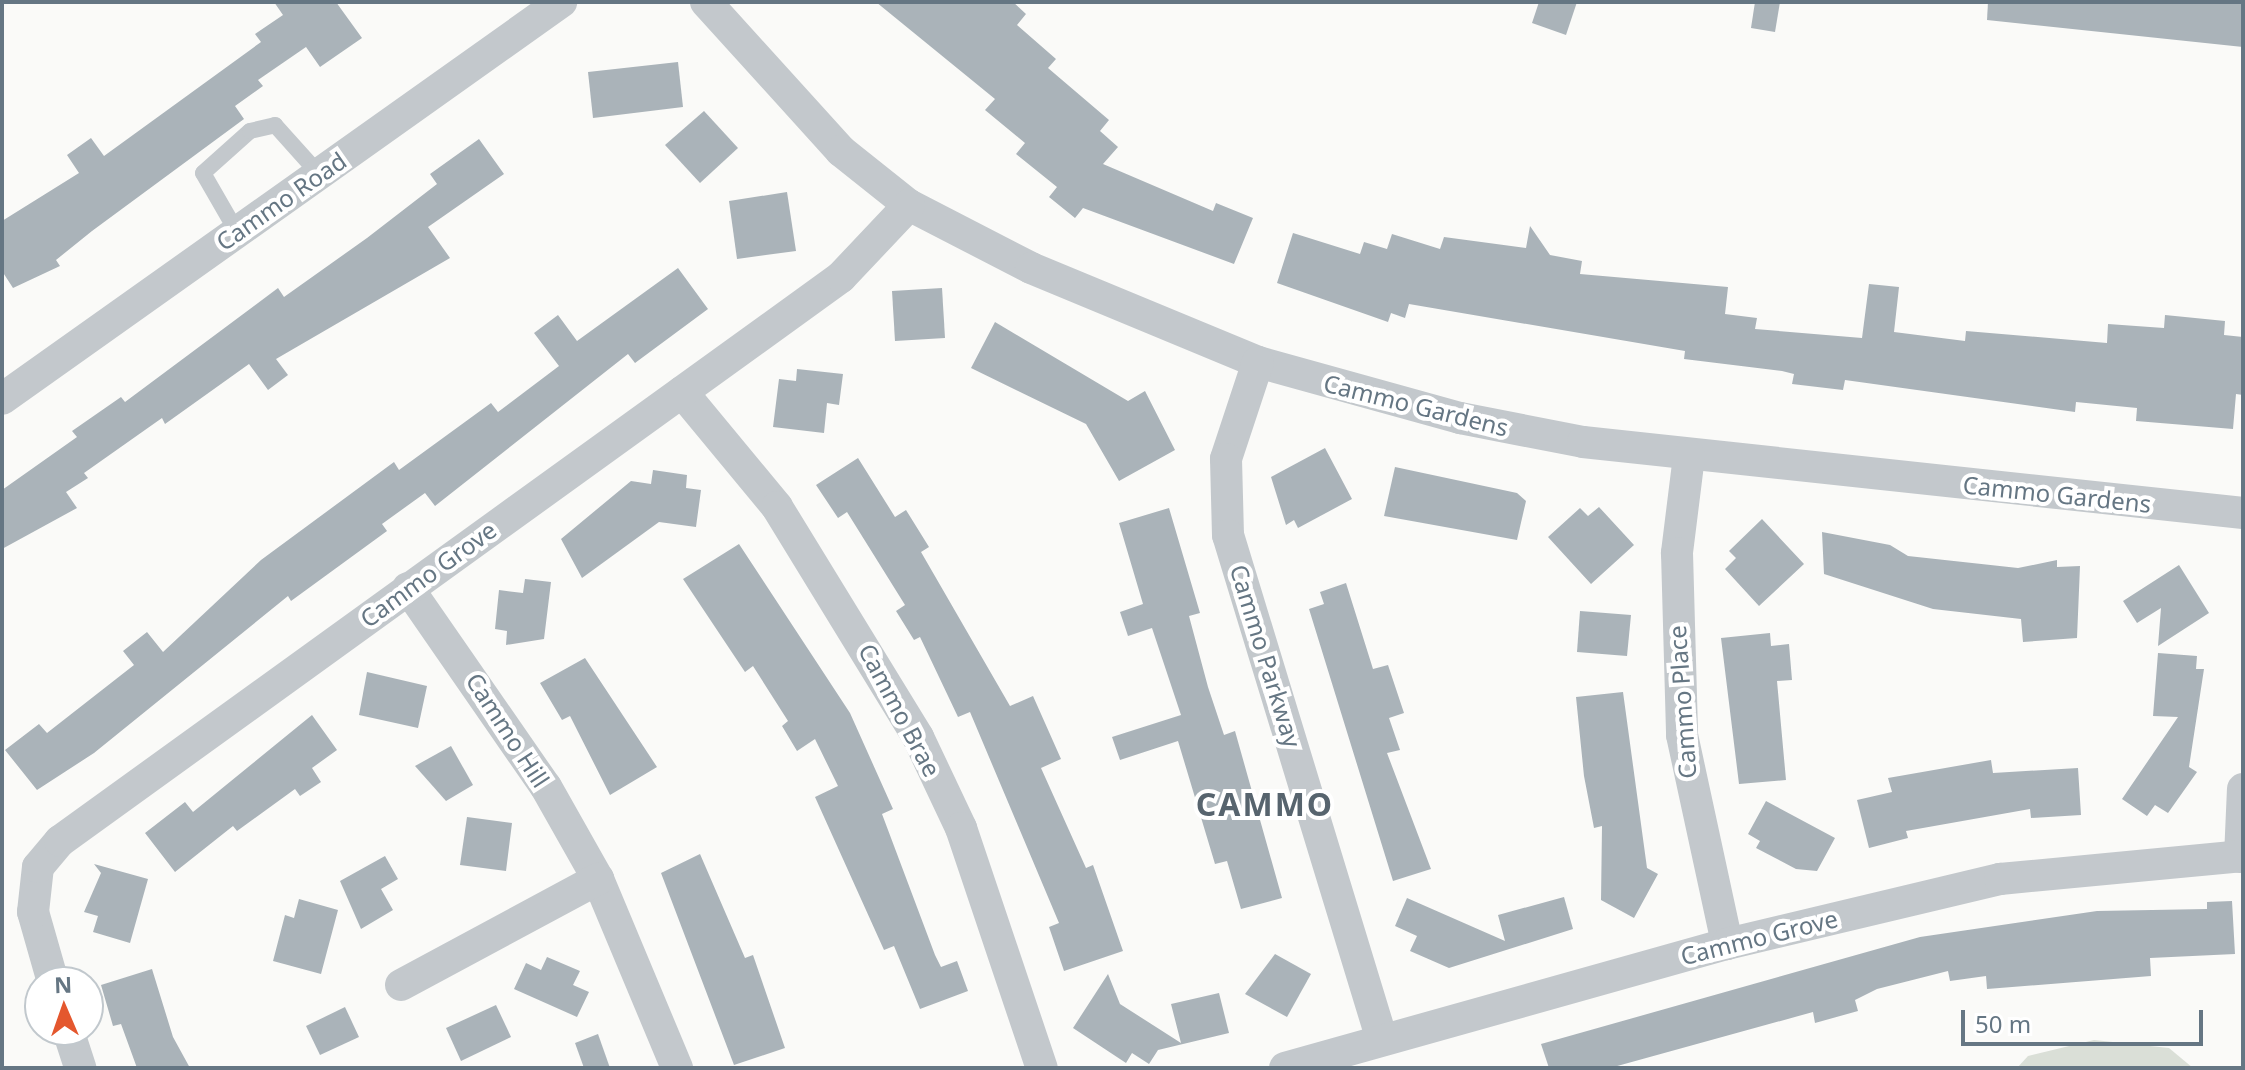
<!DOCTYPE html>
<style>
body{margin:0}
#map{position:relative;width:2245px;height:1070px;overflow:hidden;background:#fafaf8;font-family:"Noto Sans",sans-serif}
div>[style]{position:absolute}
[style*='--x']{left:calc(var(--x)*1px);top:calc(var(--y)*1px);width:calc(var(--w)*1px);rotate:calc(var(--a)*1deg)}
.green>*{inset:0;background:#dadfd7}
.building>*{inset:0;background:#aab3b9}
.lane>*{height:16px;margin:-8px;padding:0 8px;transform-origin:8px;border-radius:8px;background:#c3c8cc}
.street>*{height:32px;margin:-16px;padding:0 16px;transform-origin:16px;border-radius:16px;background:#c3c8cc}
span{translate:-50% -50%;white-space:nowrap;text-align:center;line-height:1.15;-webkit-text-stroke:8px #fff;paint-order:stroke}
.street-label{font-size:24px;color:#657683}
.district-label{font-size:32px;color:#57646e;font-weight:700;letter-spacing:2px}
.frame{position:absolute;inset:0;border:4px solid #657683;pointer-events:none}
.north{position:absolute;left:24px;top:966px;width:80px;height:80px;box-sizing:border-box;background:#fff;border:2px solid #c1c8cd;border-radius:50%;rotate:358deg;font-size:22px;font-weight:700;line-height:32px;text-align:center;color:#657683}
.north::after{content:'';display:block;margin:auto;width:28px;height:36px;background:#e4572e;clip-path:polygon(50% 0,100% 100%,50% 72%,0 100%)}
.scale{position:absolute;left:1961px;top:1010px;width:242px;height:36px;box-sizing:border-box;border:4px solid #657683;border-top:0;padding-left:10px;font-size:24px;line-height:28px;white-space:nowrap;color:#657683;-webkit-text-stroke:6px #fff;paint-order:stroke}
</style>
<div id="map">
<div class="green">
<div style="clip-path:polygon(2094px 1040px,2169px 1048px,2193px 1068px,2017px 1068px,2028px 1056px)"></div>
</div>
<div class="building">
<div style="clip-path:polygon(274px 2px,336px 2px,362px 38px,320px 67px,306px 47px,258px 80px,263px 86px,235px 106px,244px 119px,92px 231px,56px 260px,60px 266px,13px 288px,2px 271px,2px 221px,79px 173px,67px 155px,91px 138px,104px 156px,261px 42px,255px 34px,283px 15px)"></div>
<div style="clip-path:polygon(876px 2px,1013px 2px,1026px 14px,1017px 25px,1056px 59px,1048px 68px,1109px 120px,1100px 131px,1118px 147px,1103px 164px,1213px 211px,1216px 203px,1253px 218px,1234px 264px,1083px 208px,1075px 218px,1049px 197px,1057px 187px,1016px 154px,1025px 143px,985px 110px,995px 99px)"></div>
<div style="clip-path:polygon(1539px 2px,1577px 2px,1566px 35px,1532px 23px)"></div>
<div style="clip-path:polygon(1755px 2px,1780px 2px,1775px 32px,1751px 28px)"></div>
<div style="clip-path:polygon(1988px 2px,2243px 2px,2243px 47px,1987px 20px)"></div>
<div style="clip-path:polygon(678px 62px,683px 107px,593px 118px,588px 72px)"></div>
<div style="clip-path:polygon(704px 111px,738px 148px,700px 183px,665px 145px)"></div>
<div style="clip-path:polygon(479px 139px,504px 174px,428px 227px,450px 258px,276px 359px,288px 375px,268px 390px,249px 364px,165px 424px,162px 418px,84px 473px,88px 478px,66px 492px,77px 508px,2px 549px,2px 490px,77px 437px,72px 431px,121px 397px,125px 402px,278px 288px,284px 297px,367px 238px,437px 184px,430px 174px)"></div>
<div style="clip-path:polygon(787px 192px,796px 251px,737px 259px,729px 201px)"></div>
<div style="clip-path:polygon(1530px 226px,1550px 255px,1582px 261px,1580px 274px,1728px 287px,1725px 314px,1757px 318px,1755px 329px,1862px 338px,1869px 284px,1899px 287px,1894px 332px,1965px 341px,1966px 331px,2107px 343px,2108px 324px,2164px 328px,2165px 315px,2225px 321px,2224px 335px,2243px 337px,2243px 395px,2236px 394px,2233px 429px,2136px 421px,2137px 408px,2076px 402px,2075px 412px,1845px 380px,1843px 390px,1792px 384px,1794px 374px,1782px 371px,1684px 359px,1685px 351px,1409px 304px,1405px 318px,1391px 313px,1388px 322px,1277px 283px,1293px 233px,1360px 254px,1364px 242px,1387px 249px,1392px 234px,1440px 249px,1444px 237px,1526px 248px)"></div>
<div style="clip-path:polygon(678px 268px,708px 309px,635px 363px,628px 354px,435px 506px,425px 493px,382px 524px,387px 531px,291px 601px,288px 596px,94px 753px,37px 790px,5px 750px,39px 724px,47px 733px,134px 665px,123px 651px,147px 632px,163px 652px,261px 560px,394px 462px,399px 470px,491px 403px,498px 412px,559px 366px,534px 333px,558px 315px,577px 341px)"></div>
<div style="clip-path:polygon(942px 288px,945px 338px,895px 341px,892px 291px)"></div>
<div style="clip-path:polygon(995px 322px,1128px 401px,1145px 391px,1175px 450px,1119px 481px,1086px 424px,971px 368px)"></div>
<div style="clip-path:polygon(797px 369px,843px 374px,839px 405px,827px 403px,824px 433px,773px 427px,779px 379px,796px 381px)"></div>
<div style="clip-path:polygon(1325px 448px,1352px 499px,1298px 528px,1294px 520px,1286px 525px,1271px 477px)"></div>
<div style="clip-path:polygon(858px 458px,895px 517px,906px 510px,929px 547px,921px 552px,1010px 706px,1033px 696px,1061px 759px,1041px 768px,1086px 868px,1093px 865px,1123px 951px,1064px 971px,1049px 927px,1059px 923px,970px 712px,958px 717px,920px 637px,914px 640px,896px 611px,905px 605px,847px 512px,838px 518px,816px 485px)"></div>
<div style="clip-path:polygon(1395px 467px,1517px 493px,1526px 501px,1517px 540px,1384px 516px)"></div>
<div style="clip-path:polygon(653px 470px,687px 475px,686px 488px,701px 490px,696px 527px,659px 522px,582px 578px,561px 539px,631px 481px,651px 484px)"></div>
<div style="clip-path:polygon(1599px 507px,1634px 545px,1591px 584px,1548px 537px,1580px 508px,1588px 516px)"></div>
<div style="clip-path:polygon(1169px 508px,1200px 613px,1189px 616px,1208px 687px,1224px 735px,1235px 731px,1282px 898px,1241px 909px,1227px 861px,1215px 864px,1178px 741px,1120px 760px,1112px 737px,1181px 715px,1152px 628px,1128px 636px,1120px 612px,1143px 604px,1119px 523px)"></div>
<div style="clip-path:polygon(1762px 519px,1804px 564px,1759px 606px,1725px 569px,1736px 558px,1729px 551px)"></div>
<div style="clip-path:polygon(1822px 532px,1890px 545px,1908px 556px,2018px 568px,2057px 560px,2057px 567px,2080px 566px,2077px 638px,2023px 642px,2021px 619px,1933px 609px,1824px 574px)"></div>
<div style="clip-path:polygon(739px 544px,850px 713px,893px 809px,882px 814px,935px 955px,941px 967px,957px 961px,968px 991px,920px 1009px,894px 946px,884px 950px,815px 797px,838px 786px,815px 739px,797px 751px,782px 726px,788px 721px,753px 666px,745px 672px,683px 579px)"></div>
<div style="clip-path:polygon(2179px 565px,2209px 613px,2158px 646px,2161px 608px,2137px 623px,2123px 601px)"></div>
<div style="clip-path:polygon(525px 579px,551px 582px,544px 639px,506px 645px,507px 631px,495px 629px,499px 590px,523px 593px)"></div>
<div style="clip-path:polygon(1346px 583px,1373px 669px,1388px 665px,1404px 713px,1389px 718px,1400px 750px,1387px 753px,1431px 869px,1393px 881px,1309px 609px,1324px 604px,1320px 592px)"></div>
<div style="clip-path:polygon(1580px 611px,1631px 615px,1627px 656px,1577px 652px)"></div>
<div style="clip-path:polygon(1770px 633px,1771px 646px,1789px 644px,1792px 680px,1777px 681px,1786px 780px,1739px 784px,1721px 638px)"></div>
<div style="clip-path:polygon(2158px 653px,2197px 656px,2196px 669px,2204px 669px,2189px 767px,2197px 772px,2168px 813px,2155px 805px,2147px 816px,2122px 799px,2178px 717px,2153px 716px)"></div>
<div style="clip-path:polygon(585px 658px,657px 767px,610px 795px,570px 716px,562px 720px,540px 683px)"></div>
<div style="clip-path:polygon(367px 672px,427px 686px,418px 728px,359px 715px)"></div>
<div style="clip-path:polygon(1623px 692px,1647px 868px,1658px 874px,1634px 918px,1601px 900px,1602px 826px,1594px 828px,1584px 776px,1576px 697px)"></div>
<div style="clip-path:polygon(312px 715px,337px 750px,312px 768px,321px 782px,300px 796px,295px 789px,237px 831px,233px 826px,175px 872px,145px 833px,185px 802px,193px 812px)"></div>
<div style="clip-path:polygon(451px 746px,473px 785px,446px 801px,415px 766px)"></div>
<div style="clip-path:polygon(1991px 760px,1993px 773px,2078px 768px,2081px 815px,2031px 818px,2030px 809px,1906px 831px,1908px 838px,1869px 848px,1857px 800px,1892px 792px,1888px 778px)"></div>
<div style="clip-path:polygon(1766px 801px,1835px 838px,1817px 871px,1796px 869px,1756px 848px,1760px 841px,1748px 834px)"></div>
<div style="clip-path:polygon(467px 817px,512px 823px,506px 871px,460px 865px)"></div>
<div style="clip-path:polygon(700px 854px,745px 958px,753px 955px,785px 1048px,734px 1065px,661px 873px)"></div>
<div style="clip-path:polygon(385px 856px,398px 879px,381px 889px,393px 910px,361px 929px,340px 881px)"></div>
<div style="clip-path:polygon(94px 864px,148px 879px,130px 943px,93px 932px,98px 916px,84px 912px,101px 873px)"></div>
<div style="clip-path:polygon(1564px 897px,1573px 929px,1449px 968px,1410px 951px,1417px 936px,1395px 926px,1407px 898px,1505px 941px,1498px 915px)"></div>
<div style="clip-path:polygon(299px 899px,338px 910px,321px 974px,273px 961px,285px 915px,294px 918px)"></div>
<div style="clip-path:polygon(2232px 901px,2235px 954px,2150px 958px,2151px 976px,1987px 989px,1986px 976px,1950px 981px,1948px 971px,1877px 989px,1855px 1000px,1858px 1011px,1815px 1023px,1813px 1012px,1610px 1068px,1549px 1068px,1541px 1044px,1920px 937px,2097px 911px,2207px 909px,2207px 902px)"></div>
<div style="clip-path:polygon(1275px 954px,1311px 974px,1287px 1017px,1245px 994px)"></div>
<div style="clip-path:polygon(547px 957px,580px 971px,573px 985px,589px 992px,577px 1017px,514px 989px,526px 963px,541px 970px)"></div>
<div style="clip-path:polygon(152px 969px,173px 1037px,190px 1068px,137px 1068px,121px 1024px,113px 1026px,101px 985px)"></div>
<div style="clip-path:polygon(1108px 974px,1120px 1004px,1181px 1043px,1171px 1004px,1219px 993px,1229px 1033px,1158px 1050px,1149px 1064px,1132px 1053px,1126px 1063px,1073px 1028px)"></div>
<div style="clip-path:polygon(496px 1005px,511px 1037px,461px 1061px,446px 1028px)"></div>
<div style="clip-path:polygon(345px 1007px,359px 1037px,320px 1055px,306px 1026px)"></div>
<div style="clip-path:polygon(598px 1034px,610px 1068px,584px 1068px,575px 1043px)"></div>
</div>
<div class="lane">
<div style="--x:237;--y:232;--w:68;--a:-120"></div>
<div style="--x:203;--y:173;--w:63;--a:-41.8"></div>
<div style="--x:250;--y:131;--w:26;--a:-13"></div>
<div style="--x:275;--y:125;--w:66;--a:48.1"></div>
</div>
<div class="street">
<div style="--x:706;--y:2;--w:201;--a:47.8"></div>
<div style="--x:841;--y:151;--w:87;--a:38.5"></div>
<div style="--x:909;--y:205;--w:137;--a:27.3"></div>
<div style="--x:1031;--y:268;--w:246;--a:22.5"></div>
<div style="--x:1258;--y:362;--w:210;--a:15.5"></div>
<div style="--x:1460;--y:418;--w:125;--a:11"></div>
<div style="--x:1583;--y:442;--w:664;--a:6.14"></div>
<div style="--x:1258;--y:362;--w:102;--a:108.3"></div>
<div style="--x:1226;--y:459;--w:76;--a:88.5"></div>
<div style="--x:1228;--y:535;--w:528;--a:73.04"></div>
<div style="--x:682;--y:392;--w:149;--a:50.4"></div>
<div style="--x:777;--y:507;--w:270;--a:58.5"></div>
<div style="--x:918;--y:737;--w:101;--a:64.7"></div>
<div style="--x:961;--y:828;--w:253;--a:71.4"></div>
<div style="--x:2;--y:399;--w:686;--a:-35.38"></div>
<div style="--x:1689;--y:456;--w:98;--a:97.1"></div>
<div style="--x:1677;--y:553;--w:182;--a:88.4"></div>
<div style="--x:1682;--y:735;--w:214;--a:77.8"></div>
<div style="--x:408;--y:588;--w:242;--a:55.3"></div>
<div style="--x:546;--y:787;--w:106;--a:60.5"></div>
<div style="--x:598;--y:879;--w:205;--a:67.3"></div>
<div style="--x:2240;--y:857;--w:68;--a:-87.5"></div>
<div style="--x:53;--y:982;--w:73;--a:-105.9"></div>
<div style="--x:33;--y:912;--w:45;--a:-83.7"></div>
<div style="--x:38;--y:867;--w:34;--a:-50"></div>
<div style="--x:60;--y:841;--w:963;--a:-35.83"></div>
<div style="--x:841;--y:277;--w:99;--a:-46.6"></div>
<div style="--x:401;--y:985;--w:224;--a:-28.3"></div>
<div style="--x:68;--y:1030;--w:40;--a:72"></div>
<div style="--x:1285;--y:1068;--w:459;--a:-15.7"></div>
<div style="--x:1727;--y:944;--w:281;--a:-13.4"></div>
<div style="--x:2000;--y:879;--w:244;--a:-5.4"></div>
</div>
<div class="street-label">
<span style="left:281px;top:201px;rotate:-35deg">Cammo Road</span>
<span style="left:1416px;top:405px;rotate:14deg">Cammo Gardens</span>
<span style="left:2057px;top:494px;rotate:6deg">Cammo Gardens</span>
<span style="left:428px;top:574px;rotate:-36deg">Cammo Grove</span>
<span style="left:1266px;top:656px;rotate:73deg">Cammo Parkway</span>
<span style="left:1682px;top:702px;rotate:-94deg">Cammo Place</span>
<span style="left:900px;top:710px;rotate:62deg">Cammo Brae</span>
<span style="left:508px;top:730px;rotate:57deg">Cammo Hill</span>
<span style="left:1759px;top:937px;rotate:-14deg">Cammo Grove</span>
</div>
<div class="district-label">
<span style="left:1265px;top:804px">CAMMO</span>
</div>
<div class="frame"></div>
<div class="north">N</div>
<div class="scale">50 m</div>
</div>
